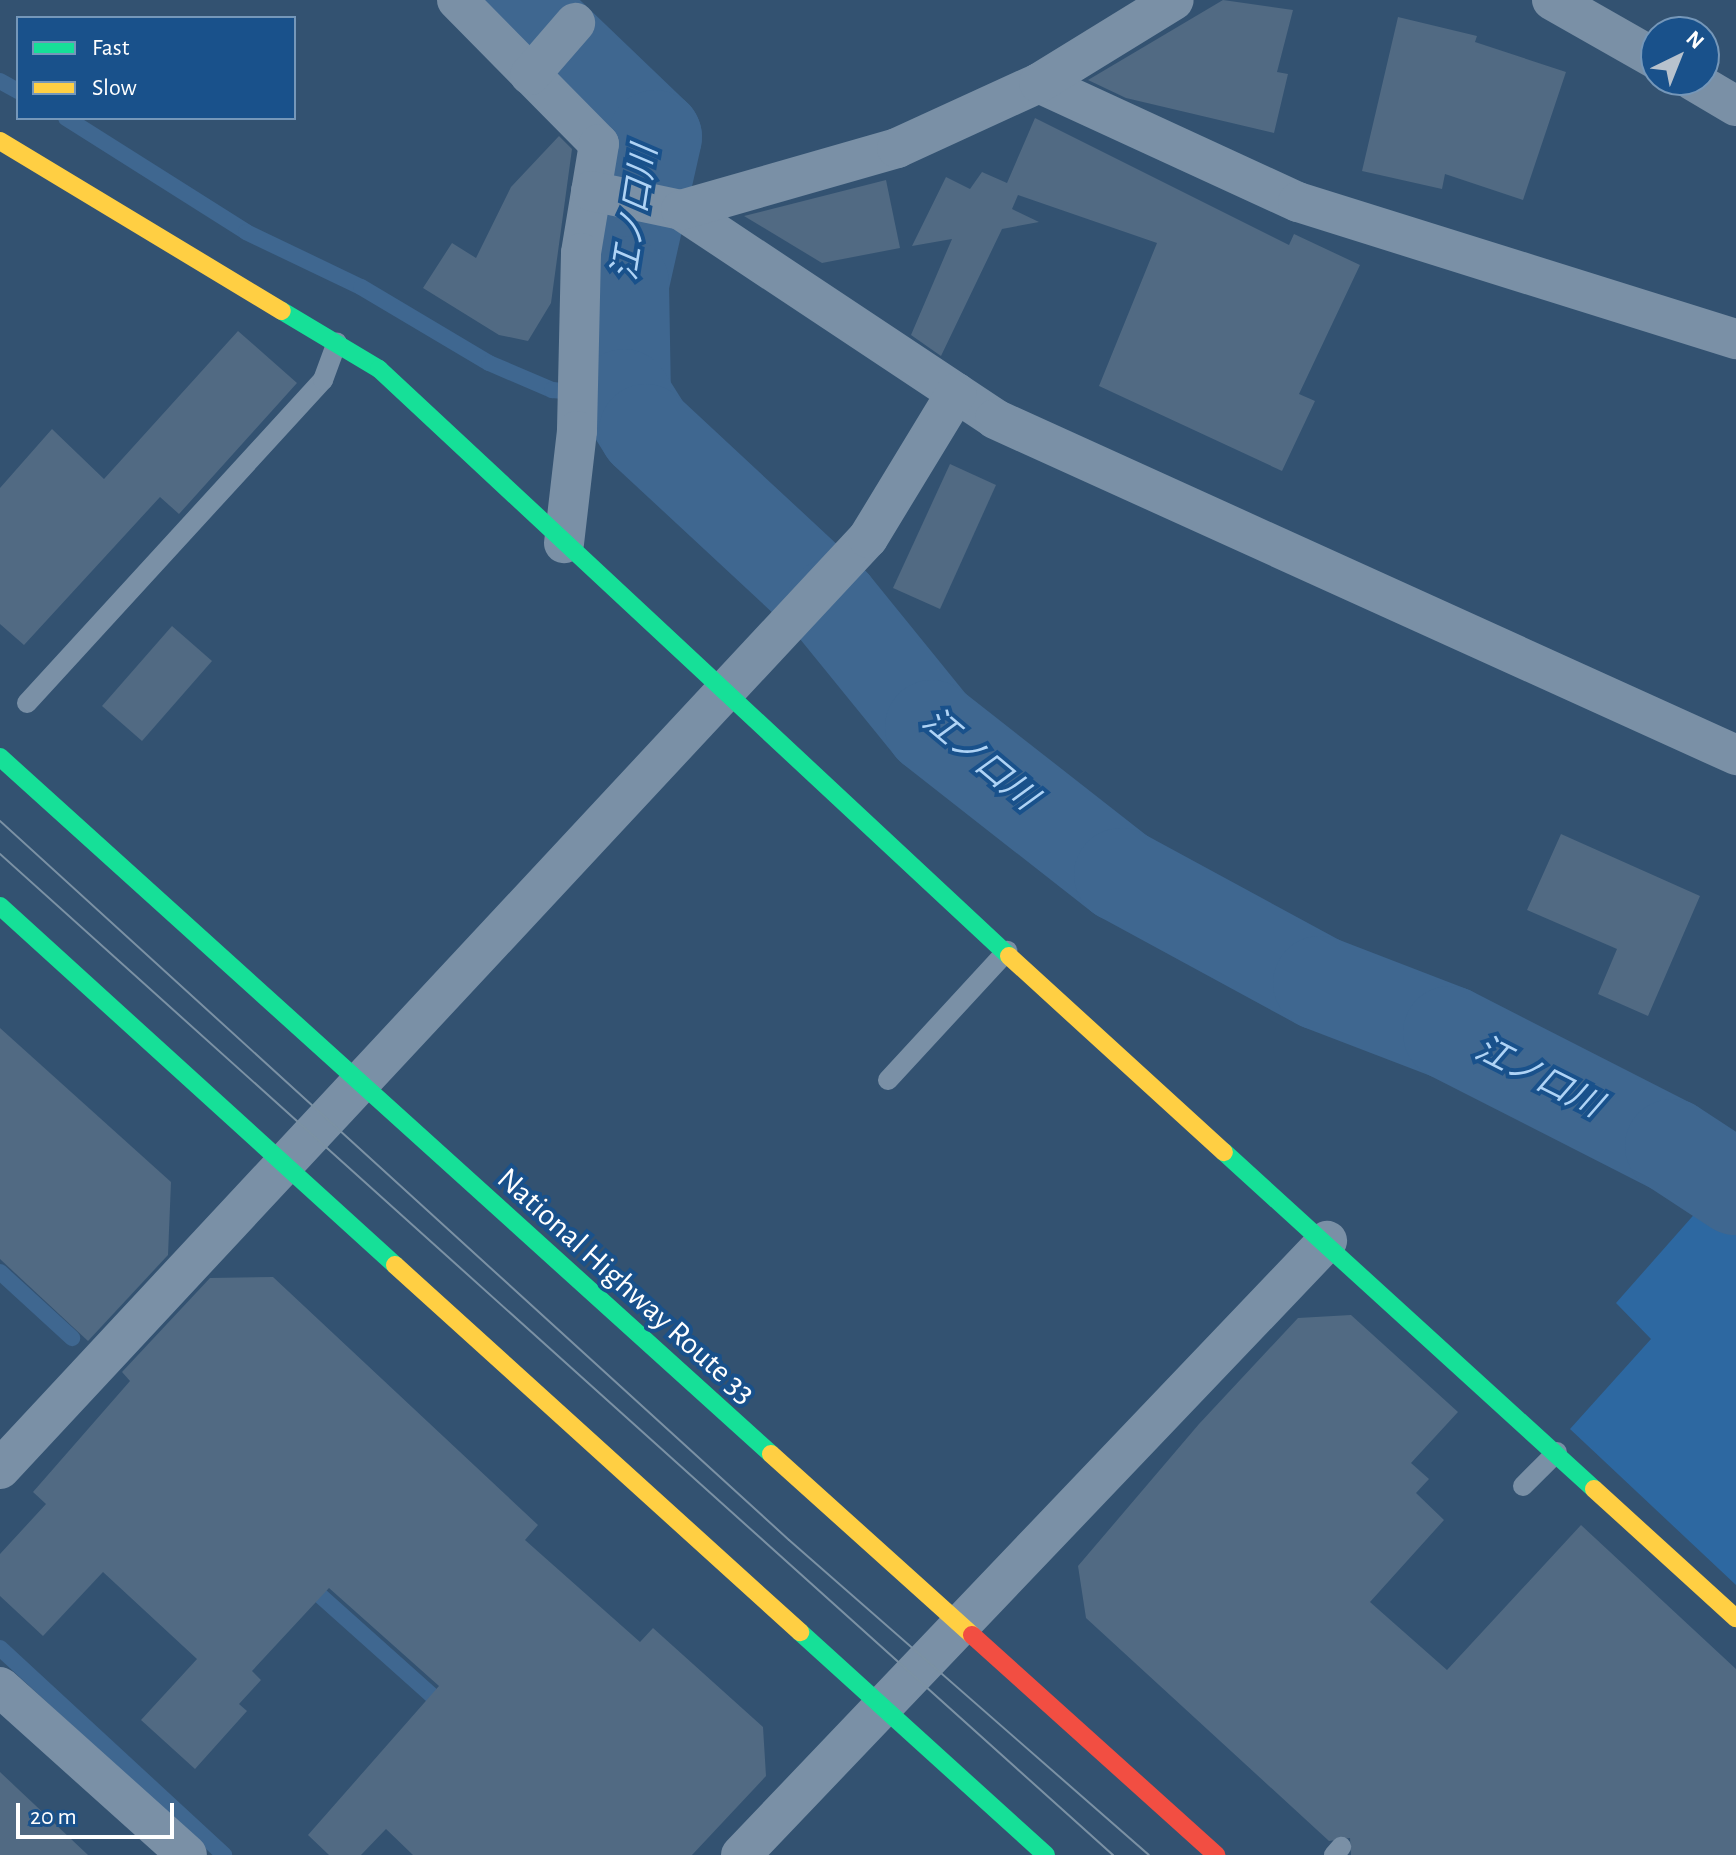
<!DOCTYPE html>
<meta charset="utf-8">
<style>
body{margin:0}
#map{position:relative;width:1736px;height:1855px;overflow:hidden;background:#335271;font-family:"Alegreya Sans","Noto Sans JP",sans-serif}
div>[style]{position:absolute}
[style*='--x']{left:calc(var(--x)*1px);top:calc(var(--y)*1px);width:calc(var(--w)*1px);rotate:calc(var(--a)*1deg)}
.green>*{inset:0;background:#2d68a1}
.stream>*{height:16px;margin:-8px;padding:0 8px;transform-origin:8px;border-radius:8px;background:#3f6790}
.river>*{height:94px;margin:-47px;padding:0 47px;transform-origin:47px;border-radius:47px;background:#3f6790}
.building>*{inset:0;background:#516a83}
.lane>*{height:20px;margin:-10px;padding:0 10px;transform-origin:10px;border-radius:10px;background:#7a90a6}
.street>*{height:40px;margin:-20px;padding:0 20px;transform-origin:20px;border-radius:20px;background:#7a90a6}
.fast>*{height:18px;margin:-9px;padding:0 9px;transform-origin:9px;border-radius:9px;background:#16e098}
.slow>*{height:18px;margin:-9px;padding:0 9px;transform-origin:9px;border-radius:9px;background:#ffcf43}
.jam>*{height:18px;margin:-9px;padding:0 9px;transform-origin:9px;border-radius:9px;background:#f24e42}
.tram>*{height:2px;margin:-1px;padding:0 1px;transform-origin:1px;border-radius:1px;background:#7b91a4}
span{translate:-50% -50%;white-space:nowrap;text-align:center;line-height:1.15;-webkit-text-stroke:8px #19518b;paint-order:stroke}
.street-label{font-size:32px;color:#fff}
.water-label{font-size:34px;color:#afd3f5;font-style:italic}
.legend{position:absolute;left:16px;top:16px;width:280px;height:104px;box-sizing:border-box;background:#19518b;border:2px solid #7597b9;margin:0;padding:10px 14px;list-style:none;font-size:24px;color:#fff}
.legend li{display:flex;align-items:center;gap:16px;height:40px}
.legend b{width:40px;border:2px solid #7597b9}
.north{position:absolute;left:1640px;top:16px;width:80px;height:80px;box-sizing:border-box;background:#19518b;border:2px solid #7597b9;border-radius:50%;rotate:43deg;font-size:22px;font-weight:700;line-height:32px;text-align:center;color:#fff}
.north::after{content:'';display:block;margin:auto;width:28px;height:36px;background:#b8c2cd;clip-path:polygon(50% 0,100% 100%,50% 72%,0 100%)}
.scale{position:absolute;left:16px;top:1803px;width:158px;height:36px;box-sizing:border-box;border:4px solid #fff;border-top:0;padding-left:10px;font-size:24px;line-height:28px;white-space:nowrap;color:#fff;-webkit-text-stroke:6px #19518b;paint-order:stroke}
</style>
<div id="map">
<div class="green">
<div style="clip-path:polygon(1714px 1192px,1736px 1206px,1736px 1585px,1570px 1429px,1651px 1339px,1616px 1303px)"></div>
</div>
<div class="stream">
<div style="--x:0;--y:81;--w:21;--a:29"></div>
<div style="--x:66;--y:118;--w:213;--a:32.3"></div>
<div style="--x:246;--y:232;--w:127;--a:25.6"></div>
<div style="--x:361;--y:287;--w:149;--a:30.7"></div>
<div style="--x:489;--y:363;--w:69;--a:23.2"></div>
<div style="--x:552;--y:390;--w:72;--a:4.8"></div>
<div style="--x:0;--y:1272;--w:98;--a:42.5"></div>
<div style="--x:305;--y:1582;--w:189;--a:41.8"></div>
<div style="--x:0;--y:1648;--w:305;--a:42.7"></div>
</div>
<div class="river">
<div style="--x:512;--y:0;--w:198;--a:43.8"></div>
<div style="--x:655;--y:137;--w:150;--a:102.7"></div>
<div style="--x:622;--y:283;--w:113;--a:89"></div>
<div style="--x:624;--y:396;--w:41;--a:57.8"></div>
<div style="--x:646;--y:431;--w:255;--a:42.9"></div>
<div style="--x:833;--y:605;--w:157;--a:50.9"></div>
<div style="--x:932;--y:727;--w:240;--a:38.1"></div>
<div style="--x:1121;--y:875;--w:226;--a:28.5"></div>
<div style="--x:1320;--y:983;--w:139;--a:21"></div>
<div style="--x:1450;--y:1033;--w:249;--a:27"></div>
<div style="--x:1672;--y:1146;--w:77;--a:33.3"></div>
</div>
<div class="building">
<div style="clip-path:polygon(1223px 0,1293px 10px,1277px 72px,1288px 74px,1274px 133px,1126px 98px,1088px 80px)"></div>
<div style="clip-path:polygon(1398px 17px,1477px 36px,1475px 42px,1566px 72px,1523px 200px,1445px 174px,1442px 189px,1362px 171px)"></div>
<div style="clip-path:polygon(1035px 118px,1289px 245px,1294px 234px,1360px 265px,1299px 394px,1315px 401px,1282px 471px,1099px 386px,1157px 243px,1018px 195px,1012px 209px,1039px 222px,1002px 229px,941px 356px,911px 335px,952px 239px,912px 246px,946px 177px,970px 189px,982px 172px,1007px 183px)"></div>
<div style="clip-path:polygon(559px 136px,572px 149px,551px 303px,528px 341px,499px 335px,423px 288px,452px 243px,476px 258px,511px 187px)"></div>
<div style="clip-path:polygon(886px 180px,900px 248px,822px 263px,744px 216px)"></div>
<div style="clip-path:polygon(238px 331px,297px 383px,179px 514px,160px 497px,24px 645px,0 624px,0 488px,52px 429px,104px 479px)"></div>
<div style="clip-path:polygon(950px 464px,996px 485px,940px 609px,893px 588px)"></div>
<div style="clip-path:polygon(172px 626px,212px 661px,142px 741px,102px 706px)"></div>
<div style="clip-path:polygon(1561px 834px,1700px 896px,1648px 1016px,1598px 994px,1617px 949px,1527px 910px)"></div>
<div style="clip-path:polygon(0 1028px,171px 1182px,168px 1255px,88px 1341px,0 1259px)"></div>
<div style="clip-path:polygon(273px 1277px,538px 1525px,525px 1540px,640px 1642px,653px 1628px,763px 1727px,766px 1776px,692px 1855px,413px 1855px,386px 1829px,361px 1855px,329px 1855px,308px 1835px,439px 1686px,329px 1588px,252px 1671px,261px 1680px,239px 1704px,247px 1711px,195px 1769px,141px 1720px,197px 1659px,103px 1572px,43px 1636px,0 1596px,0 1554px,46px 1504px,33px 1492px,130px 1381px,122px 1372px,210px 1278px)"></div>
<div style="clip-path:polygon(1351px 1315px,1458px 1412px,1411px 1463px,1429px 1479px,1416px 1493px,1444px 1520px,1370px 1602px,1447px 1670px,1581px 1525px,1736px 1669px,1736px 1855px,1351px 1855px,1350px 1838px,1329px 1841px,1086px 1618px,1078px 1566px,1199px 1424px,1298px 1318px)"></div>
<div style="clip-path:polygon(0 1772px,88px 1855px,0 1855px)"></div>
</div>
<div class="lane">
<div style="--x:27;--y:703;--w:438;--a:-47.5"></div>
<div style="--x:323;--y:380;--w:40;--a:-69.8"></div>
<div style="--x:888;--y:1080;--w:176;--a:-47.3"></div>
<div style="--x:1523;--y:1486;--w:48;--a:-45"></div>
<div style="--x:1334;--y:1855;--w:11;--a:-49"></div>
</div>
<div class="street">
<div style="--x:457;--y:0;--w:202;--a:45.4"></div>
<div style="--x:599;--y:144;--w:110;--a:99.4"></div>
<div style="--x:581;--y:253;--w:178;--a:91.3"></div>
<div style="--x:577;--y:431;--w:113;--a:96.6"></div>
<div style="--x:1552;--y:0;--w:120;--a:29.6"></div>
<div style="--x:530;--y:75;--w:69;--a:-49.1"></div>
<div style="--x:1692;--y:80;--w:51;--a:30.6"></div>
<div style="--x:1039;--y:83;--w:285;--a:24.7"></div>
<div style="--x:1298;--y:202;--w:459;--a:17.4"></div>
<div style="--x:591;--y:191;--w:92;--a:11.9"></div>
<div style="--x:681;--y:210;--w:377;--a:33.6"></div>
<div style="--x:995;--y:419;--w:814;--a:24.39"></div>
<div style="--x:681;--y:210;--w:225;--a:-16"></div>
<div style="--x:897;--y:148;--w:156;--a:-24.6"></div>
<div style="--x:1039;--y:83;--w:158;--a:-31.6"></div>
<div style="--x:0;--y:1469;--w:1273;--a:-47.01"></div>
<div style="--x:868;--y:538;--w:170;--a:-58.7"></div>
<div style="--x:0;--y:1687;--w:251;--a:41.9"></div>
<div style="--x:741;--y:1855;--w:849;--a:-46.34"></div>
</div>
<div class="fast">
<div style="--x:282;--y:311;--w:113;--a:30.9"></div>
<div style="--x:379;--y:369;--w:861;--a:42.98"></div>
<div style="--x:0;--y:757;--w:1039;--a:42.11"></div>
<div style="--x:0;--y:906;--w:534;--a:42.27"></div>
<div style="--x:1224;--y:1152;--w:500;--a:42.33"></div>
<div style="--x:800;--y:1632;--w:332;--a:42.2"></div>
</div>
<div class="slow">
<div style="--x:0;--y:141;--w:329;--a:31.1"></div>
<div style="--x:1009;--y:956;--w:291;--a:42.4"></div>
<div style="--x:395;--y:1265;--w:547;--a:42.18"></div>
<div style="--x:771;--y:1454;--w:270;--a:42"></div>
<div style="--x:1594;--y:1489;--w:192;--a:42.3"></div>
</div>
<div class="jam">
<div style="--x:972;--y:1635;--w:329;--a:42"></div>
</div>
<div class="tram">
<div style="--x:0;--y:821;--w:1067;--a:42.34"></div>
<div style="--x:789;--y:1540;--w:478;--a:41.2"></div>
<div style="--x:0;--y:854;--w:1497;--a:41.97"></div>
</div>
<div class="street-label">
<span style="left:626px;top:1286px;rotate:42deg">National Highway Route 33</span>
</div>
<div class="water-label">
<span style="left:636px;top:213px;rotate:-81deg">江ノ口川</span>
<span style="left:979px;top:760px;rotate:40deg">江ノ口川</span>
<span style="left:1538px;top:1078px;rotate:27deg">江ノ口川</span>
</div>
<ul class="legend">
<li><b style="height:10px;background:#16e098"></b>Fast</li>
<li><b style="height:10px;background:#ffcf43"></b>Slow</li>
</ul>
<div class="north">N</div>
<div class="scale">20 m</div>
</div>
